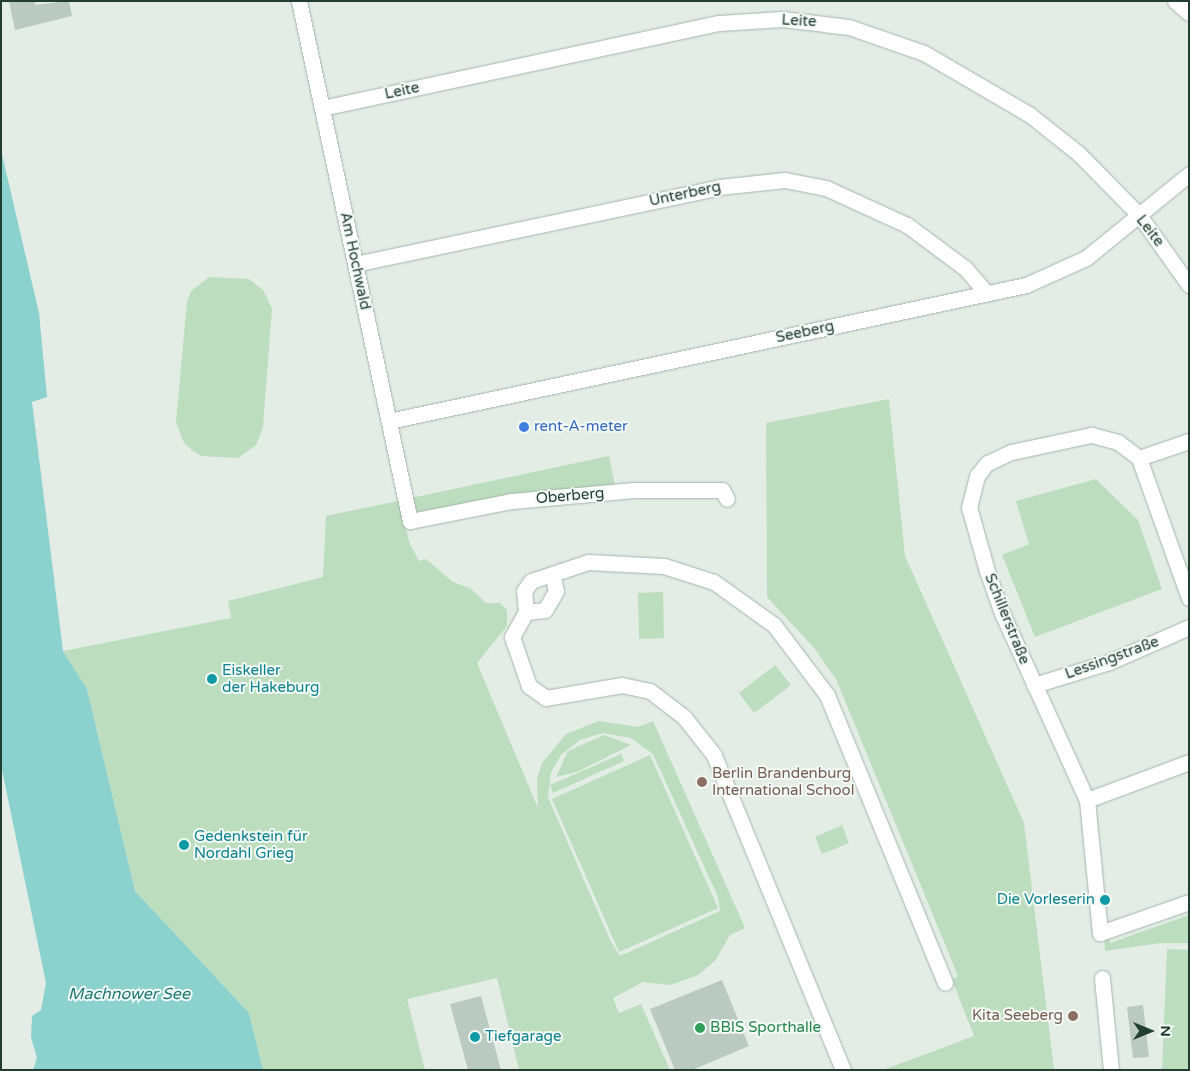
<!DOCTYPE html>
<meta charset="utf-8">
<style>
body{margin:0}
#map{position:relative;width:1190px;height:1071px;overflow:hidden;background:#e3ede6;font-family:"Varela Round",sans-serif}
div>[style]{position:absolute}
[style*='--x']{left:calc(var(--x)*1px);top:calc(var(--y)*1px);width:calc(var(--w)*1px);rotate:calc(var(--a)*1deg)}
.green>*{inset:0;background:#bcdebe}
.water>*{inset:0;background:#8bd1cd}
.building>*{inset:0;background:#bbcac1}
.roads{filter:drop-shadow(0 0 1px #a5b5ac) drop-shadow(0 0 1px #a5b5ac)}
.minor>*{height:15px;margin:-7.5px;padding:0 7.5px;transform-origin:7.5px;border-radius:7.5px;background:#fff}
.dots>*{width:14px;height:14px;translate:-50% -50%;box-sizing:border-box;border:2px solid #f3f9f5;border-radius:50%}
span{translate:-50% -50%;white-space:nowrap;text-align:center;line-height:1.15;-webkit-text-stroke:4px #f3f9f5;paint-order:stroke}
.street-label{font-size:15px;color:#223e31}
.shop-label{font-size:15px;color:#366cbe}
.left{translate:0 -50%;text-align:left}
.culture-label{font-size:15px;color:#0d838f}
.right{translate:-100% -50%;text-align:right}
.education-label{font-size:15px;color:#785e54}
.leisure-label{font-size:15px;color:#27864d}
.water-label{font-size:16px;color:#1d7a76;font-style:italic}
.frame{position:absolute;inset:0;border:2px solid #223e31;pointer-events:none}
.north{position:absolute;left:1125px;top:1006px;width:50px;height:50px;-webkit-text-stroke:4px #f3f9f5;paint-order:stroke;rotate:90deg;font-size:14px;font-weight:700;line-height:20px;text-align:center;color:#223e31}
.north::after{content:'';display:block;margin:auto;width:18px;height:22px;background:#223e31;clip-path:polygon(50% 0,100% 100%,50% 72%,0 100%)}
</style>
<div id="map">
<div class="green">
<div style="clip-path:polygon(209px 277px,249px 279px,263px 290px,272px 309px,263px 427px,256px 445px,238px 458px,202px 456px,193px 451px,184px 443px,176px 422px,187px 301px,191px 291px)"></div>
<div style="clip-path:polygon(889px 399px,905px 556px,1024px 823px,1054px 1070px,883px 1070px,974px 1036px,952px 980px,958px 976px,836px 679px,814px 648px,767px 597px,766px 423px)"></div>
<div style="clip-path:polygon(609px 456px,615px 486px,418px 513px,411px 498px)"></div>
<div style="clip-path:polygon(1096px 479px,1138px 520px,1162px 589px,1035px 637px,1002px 555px,1029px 544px,1016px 501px)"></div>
<div style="clip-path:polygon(evenodd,398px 501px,410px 544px,419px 561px,426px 559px,453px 582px,470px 588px,486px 603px,500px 603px,507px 610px,507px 626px,477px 663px,538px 808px,537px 779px,542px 763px,566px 734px,599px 721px,638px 727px,653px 721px,745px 928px,730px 935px,715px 961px,698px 975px,671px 985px,643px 982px,613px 998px,619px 1013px,641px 1004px,670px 1070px,519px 1070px,497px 978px,407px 999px,425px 1070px,263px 1070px,249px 1013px,135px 891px,87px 689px,63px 651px,231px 618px,228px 601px,323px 577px,326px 516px,398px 501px,602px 733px,631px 738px,653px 754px,718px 897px,720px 911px,620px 956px,610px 940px,548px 797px,551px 772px,561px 755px,580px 740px,602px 733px)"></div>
<div style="clip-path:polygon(663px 592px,664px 638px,639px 639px,638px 593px)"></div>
<div style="clip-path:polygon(775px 665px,791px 685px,754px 713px,739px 693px)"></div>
<div style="clip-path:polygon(604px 735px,631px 745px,577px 772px,556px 777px,568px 751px)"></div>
<div style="clip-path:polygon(621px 754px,624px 761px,553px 793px,550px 785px)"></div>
<div style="clip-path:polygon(650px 755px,718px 908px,619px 952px,552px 799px)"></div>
<div style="clip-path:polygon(842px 825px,849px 843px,822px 854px,815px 837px)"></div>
<div style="clip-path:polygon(1189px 915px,1189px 943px,1161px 943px,1105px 951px,1104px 937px,1108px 936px,1110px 943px)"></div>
<div style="clip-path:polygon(1167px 949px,1189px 950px,1189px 1070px,1162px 1070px)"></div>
</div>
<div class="water">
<div style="clip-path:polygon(1px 150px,39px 313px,47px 397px,32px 402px,63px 651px,87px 689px,135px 891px,249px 1013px,263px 1070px,33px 1070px,37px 1058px,31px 1037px,32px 1016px,41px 1010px,46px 983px,1px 765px)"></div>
</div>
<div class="building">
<div style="clip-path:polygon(9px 1px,35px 1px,35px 5px,69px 1px,72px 16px,15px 30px)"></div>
<div style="clip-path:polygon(722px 980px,749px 1046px,692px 1070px,675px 1070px,650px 1009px)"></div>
<div style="clip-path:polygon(481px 996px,501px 1070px,468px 1070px,450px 1004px)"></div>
<div style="clip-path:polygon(1143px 1005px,1149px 1057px,1133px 1058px,1127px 1007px)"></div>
</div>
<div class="roads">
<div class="minor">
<div style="--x:299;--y:1;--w:532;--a:77.95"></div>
<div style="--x:410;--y:521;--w:104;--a:-11.1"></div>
<div style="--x:512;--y:501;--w:122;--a:-5.2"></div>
<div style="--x:634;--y:490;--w:88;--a:0"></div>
<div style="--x:722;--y:490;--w:10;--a:61"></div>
<div style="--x:1175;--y:1;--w:18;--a:41"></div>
<div style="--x:322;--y:108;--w:406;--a:-12.1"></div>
<div style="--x:719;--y:23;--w:63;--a:-3.6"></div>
<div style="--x:782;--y:19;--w:67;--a:6.8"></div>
<div style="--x:849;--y:27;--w:79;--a:19.1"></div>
<div style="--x:924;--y:53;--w:123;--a:30.3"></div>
<div style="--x:1030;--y:115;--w:63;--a:38.5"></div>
<div style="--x:1079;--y:154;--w:86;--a:45.5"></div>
<div style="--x:1139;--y:215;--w:86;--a:54.5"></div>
<div style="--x:355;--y:264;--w:372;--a:-11.9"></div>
<div style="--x:719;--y:187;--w:66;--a:-6.1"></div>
<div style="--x:785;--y:180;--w:42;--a:11"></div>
<div style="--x:826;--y:188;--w:89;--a:24.6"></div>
<div style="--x:907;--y:225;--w:72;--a:36.6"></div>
<div style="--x:965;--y:268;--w:33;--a:49"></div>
<div style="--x:389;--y:421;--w:651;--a:-12.05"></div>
<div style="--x:1026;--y:285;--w:66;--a:-24.2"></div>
<div style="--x:1086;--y:258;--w:133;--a:-39.2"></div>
<div style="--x:1139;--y:458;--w:53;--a:-18.8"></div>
<div style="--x:1189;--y:598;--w:149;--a:-109.7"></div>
<div style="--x:1139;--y:458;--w:26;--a:-143"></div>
<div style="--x:1118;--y:442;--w:28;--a:-165"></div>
<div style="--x:1091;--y:435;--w:82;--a:168"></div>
<div style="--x:1011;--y:452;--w:26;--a:155"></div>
<div style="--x:987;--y:463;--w:16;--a:128"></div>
<div style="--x:977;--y:476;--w:32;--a:104"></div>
<div style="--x:969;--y:507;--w:66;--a:74.3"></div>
<div style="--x:987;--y:571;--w:45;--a:70.3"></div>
<div style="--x:1002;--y:613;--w:205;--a:65.6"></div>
<div style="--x:1087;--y:800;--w:134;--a:84.4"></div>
<div style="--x:1100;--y:933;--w:94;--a:-19.2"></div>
<div style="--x:526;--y:612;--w:19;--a:-6"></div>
<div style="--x:545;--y:610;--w:22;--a:-60"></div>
<div style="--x:556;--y:591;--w:14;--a:-102"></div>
<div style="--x:1034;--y:685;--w:78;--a:-17"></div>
<div style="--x:1109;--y:662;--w:87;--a:-23.6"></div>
<div style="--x:1087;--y:800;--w:109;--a:-20.4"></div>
<div style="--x:1102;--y:978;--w:92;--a:84.4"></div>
<div style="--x:843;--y:1070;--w:340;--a:-112.3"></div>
<div style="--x:714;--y:755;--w:48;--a:-128.3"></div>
<div style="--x:684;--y:717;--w:43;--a:-142.6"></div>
<div style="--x:650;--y:691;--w:29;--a:-168"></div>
<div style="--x:622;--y:685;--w:77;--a:170.3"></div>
<div style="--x:546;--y:698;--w:21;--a:-145"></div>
<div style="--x:529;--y:686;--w:52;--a:-109.1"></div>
<div style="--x:512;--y:637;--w:29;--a:-61"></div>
<div style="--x:526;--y:612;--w:21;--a:-95"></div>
<div style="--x:524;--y:591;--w:12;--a:-55"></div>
<div style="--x:531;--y:581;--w:60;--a:-18.4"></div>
<div style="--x:588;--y:562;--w:76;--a:3"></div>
<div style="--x:664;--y:566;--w:52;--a:17.7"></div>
<div style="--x:714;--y:582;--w:74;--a:35.6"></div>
<div style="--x:774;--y:625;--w:88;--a:52.9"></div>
<div style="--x:827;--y:695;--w:311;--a:67.7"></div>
</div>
</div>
<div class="dots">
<div style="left:524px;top:427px;background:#3f7fe0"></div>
<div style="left:212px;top:679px;background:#0f9aa8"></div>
<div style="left:702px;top:782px;background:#8d6e63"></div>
<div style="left:184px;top:845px;background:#0f9aa8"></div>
<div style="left:1105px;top:900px;background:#0f9aa8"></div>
<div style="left:1073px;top:1016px;background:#8d6e63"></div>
<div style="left:700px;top:1028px;background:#2e9e5b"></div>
<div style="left:475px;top:1037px;background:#0f9aa8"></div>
</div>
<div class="street-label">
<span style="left:799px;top:21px;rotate:3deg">Leite</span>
<span style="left:402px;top:91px;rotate:-12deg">Leite</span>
<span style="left:685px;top:194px;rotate:-12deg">Unterberg</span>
<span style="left:1150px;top:231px;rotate:52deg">Leite</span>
<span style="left:355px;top:261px;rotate:78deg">Am Hochwald</span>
<span style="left:805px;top:332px;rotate:-12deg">Seeberg</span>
<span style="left:570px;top:496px;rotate:-5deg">Oberberg</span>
<span style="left:1007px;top:619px;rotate:68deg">Schillerstraße</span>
<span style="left:1112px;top:658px;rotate:-20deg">Lessingstraße</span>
</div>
<div class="shop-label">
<span class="left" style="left:534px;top:427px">rent-A-meter</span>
</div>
<div class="culture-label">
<span class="left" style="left:222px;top:679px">Eiskeller<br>der Hakeburg</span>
<span class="left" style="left:194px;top:845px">Gedenkstein für<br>Nordahl Grieg</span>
<span class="right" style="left:1095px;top:900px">Die Vorleserin</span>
<span class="left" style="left:485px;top:1037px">Tiefgarage</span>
</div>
<div class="education-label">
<span class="left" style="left:712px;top:782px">Berlin Brandenburg<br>International School</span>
<span class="right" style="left:1063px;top:1016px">Kita Seeberg</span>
</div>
<div class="leisure-label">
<span class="left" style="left:710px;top:1028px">BBIS Sporthalle</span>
</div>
<div class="water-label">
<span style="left:129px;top:994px">Machnower See</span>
</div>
<div class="frame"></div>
<div class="north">N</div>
</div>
